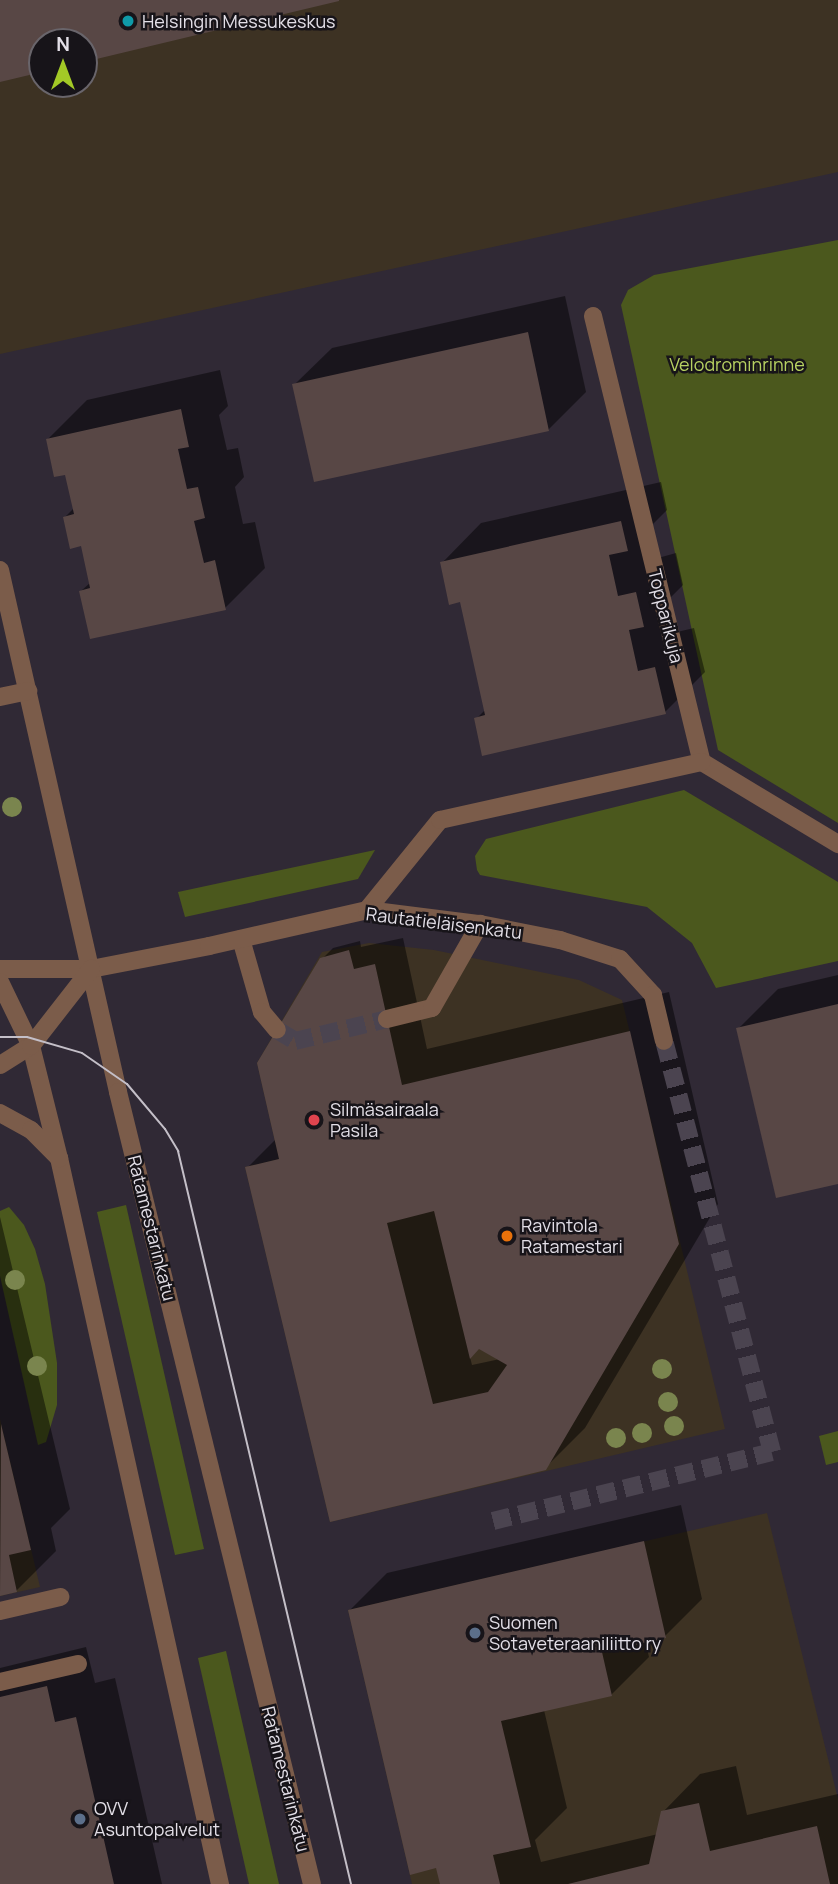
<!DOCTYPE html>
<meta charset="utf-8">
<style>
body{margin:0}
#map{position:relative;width:838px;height:1884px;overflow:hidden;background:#302935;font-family:Manrope,sans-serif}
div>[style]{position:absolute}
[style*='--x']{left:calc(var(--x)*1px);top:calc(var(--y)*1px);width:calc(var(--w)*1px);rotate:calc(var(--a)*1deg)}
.commercial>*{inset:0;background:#3d3223}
.green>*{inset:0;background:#4b581d}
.shadow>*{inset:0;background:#0007}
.building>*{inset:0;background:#584745}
.minor-tunnel>*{height:18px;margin-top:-9px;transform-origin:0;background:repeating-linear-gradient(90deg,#4b4450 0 18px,transparent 0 27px)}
.minor>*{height:18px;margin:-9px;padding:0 9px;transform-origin:9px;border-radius:9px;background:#7b5c4a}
.tram>*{height:2px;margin:-1px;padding:0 1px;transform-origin:1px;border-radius:1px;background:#c4bfc8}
.trees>*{width:20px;height:20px;margin:-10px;border-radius:50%;background:#7a854e}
.dots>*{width:19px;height:19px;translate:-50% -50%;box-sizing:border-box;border:4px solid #171419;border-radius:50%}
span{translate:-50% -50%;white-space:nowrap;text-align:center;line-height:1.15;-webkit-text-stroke:5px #171419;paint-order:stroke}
.poi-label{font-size:18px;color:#e3dfe7}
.left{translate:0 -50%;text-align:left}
.park-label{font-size:18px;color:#b7d162}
.street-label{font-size:18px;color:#e3dfe7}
.north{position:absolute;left:28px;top:28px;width:70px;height:70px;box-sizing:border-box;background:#171419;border:2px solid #69656b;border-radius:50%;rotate:0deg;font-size:19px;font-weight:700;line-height:28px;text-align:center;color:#e3dfe7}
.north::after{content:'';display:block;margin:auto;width:24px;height:32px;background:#a3c926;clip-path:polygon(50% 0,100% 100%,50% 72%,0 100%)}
</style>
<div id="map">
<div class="commercial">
<div style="clip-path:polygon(evenodd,0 0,838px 0,838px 172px,0 354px,0 0,42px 42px,84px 42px,84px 84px,42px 84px,42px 42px)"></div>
<div style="clip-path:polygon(369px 943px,434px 950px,579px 980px,622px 1000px,725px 1429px,330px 1522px,245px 1167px,279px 1159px,257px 1063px,322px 952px)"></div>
<div style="clip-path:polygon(0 1419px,40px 1587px,0 1596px)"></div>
<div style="clip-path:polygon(767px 1513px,838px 1799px,838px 1884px,412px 1884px,348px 1610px)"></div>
</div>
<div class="green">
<div style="clip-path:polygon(838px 240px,838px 823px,718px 750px,621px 305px,628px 290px,654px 275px)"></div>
<div style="clip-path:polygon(684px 790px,838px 882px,838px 961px,716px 988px,692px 943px,647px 907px,480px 875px,477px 870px,475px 856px,486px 839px)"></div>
<div style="clip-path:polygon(375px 850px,358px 879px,185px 917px,178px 892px)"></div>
<div style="clip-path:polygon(126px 1205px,204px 1549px,175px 1555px,97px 1212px)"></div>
<div style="clip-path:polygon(9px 1207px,24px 1225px,35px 1249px,45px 1284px,57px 1363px,57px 1405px,46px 1442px,38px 1445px,0 1276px,0 1211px)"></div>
<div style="clip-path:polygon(838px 1431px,838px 1462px,826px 1465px,819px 1436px)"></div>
<div style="clip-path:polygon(226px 1651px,279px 1884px,249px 1884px,198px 1658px)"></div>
</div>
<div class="shadow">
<div style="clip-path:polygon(565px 296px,586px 392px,548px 430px,294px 385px,332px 348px)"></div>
<div style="clip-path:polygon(220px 370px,228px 406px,219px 415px,227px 450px,238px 448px,244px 477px,235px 487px,243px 524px,255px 522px,265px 568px,225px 608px,81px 591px,91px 582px,82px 544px,65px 517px,74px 508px,67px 473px,48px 439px,87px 400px)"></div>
<div style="clip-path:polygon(661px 482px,667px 510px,651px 526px,658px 558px,676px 553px,683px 585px,670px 598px,677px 632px,694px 628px,705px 672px,665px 712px,476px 719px,486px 709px,461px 600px,442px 563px,481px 523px)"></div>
<div style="clip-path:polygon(evenodd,403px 938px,427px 1049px,669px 992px,718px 1204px,585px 1428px,545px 1468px,331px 1520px,247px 1168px,276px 1139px,322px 959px,333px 948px,360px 941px,361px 947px,403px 938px,480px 1347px,500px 1359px,472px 1365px,470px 1357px,480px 1347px)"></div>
<div style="clip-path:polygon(838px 975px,838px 1182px,738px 1029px,778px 989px)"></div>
<div style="clip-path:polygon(0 1217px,70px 1509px,51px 1528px,56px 1551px,16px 1591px,0 1595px)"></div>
<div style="clip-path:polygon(681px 1505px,702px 1599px,665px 1636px,645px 1640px,649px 1657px,611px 1695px,544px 1710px,567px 1808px,535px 1840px,541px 1862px,658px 1834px,663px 1812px,700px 1774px,736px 1766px,747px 1815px,838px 1794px,838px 1884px,442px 1884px,350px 1610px,387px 1573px)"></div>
<div style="clip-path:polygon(86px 1647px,95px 1683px,115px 1678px,162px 1884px,0 1884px,0 1668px)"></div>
</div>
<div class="building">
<div style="clip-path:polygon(0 0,339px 0,339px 1px,84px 62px,84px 42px,42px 42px,42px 72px,0 82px)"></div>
<div style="clip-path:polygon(528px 332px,549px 431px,314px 482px,292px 384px)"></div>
<div style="clip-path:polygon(181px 409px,189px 447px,178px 449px,187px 489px,198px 487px,205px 518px,194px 521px,204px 563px,215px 560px,226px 610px,90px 639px,79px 591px,90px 588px,81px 546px,70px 549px,63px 517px,74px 514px,65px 475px,54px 477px,46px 439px)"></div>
<div style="clip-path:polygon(621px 521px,628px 551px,609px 555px,618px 596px,636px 592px,644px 627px,629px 630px,638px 671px,655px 667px,666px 714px,482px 756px,474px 718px,485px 715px,460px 602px,449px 605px,440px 562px)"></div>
<div style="clip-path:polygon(evenodd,349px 950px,354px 969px,375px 964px,402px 1085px,630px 1031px,679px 1244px,546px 1470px,330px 1522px,245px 1167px,279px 1159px,257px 1063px,320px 958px,349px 950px,434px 1211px,470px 1359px,479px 1349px,507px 1365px,488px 1392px,433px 1404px,387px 1223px,434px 1211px)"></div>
<div style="clip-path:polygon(838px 1004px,838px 1184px,776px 1198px,736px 1028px)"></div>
<div style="clip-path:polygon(1px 1424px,31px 1550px,9px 1555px,17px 1592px,0 1596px)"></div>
<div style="clip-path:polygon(644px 1541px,666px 1638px,602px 1652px,612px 1696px,501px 1721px,531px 1847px,493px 1855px,500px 1884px,440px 1884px,436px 1868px,410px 1875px,348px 1610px)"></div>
<div style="clip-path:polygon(47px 1686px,55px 1722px,76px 1717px,114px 1884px,0 1884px,0 1697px)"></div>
<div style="clip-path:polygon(699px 1803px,710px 1851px,817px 1826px,830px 1884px,568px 1884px,649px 1864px,661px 1811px)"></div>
</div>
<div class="minor-tunnel">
<div style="--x:277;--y:1030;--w:21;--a:31"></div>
<div style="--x:295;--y:1041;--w:95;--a:-13.4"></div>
<div style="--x:493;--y:1521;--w:287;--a:-13.9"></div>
<div style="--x:772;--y:1452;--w:425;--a:-104.7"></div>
</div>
<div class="minor">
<div style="--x:593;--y:316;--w:459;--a:76.3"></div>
<div style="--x:702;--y:762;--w:159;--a:31.1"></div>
<div style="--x:0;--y:570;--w:535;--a:77.26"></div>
<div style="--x:118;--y:1092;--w:815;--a:76.24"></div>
<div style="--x:0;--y:697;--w:29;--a:-12"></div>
<div style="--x:367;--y:910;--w:116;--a:-51"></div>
<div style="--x:440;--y:820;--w:268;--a:-12.5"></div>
<div style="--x:241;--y:939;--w:76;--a:74"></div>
<div style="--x:262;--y:1012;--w:23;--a:50"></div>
<div style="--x:0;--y:969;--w:91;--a:0"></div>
<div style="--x:91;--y:969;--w:120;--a:-11"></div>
<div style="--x:209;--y:946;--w:162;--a:-12.8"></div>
<div style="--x:367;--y:910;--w:114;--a:7.1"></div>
<div style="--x:480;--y:924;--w:82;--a:11.3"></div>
<div style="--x:560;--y:940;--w:63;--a:17.6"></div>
<div style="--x:620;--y:959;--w:49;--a:47.5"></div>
<div style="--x:653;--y:995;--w:47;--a:76.6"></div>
<div style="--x:0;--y:982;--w:71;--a:64.2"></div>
<div style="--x:31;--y:1046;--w:115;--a:76"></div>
<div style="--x:59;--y:1158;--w:744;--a:77.5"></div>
<div style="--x:387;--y:1019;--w:46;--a:-13.7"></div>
<div style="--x:432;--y:1008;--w:97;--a:-60.3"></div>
<div style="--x:0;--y:1065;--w:36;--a:-32"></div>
<div style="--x:31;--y:1046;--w:98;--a:-52.1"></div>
<div style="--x:0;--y:1113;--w:35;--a:29"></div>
<div style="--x:31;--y:1130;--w:40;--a:45"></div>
<div style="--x:0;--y:1611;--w:62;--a:-13.1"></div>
<div style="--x:0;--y:1682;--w:80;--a:-13"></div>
</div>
<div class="tram">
<div style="--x:0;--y:1037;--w:27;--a:0"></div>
<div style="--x:27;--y:1037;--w:57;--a:16.2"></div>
<div style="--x:82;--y:1053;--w:55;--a:34.6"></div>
<div style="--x:127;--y:1084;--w:59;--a:49.8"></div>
<div style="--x:165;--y:1129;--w:26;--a:59"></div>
<div style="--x:178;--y:1151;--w:753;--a:76.72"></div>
</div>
<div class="trees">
<div style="left:12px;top:807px"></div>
<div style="left:15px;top:1280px"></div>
<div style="left:37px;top:1366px"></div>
<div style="left:662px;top:1369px"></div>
<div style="left:668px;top:1402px"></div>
<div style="left:674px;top:1426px"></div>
<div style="left:642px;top:1433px"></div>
<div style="left:616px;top:1438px"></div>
</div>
<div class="dots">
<div style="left:128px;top:21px;background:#0f9aa8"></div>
<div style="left:314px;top:1120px;background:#e0444e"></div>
<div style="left:507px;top:1236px;background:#e8710a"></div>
<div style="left:475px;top:1633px;background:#5c6f8a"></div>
<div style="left:80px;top:1819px;background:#5c6f8a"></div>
</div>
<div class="poi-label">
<span class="left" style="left:142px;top:21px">Helsingin Messukeskus</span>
<span class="left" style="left:330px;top:1120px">Silmäsairaala<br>Pasila</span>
<span class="left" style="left:521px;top:1236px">Ravintola<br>Ratamestari</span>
<span class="left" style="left:489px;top:1633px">Suomen<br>Sotaveteraaniliitto ry</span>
<span class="left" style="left:94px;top:1819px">OVV<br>Asuntopalvelut</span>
</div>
<div class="park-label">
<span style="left:737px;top:364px">Velodrominrinne</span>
</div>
<div class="street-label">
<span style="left:666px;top:616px;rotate:76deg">Topparikuja</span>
<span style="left:444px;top:923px;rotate:7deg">Rautatieläisenkatu</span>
<span style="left:152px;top:1228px;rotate:76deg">Ratamestarinkatu</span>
<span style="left:286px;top:1779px;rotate:76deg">Ratamestarinkatu</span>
</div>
<div class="north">N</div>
</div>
